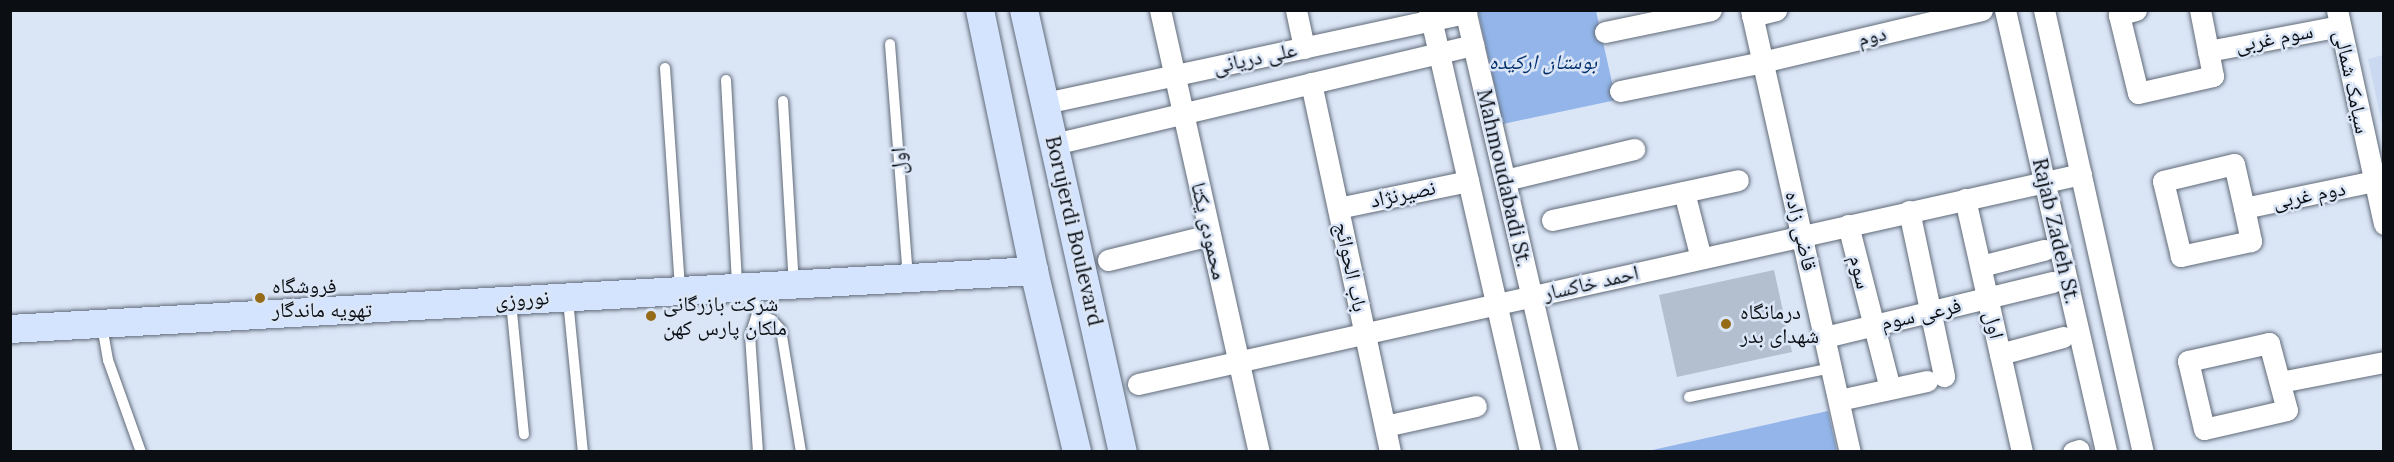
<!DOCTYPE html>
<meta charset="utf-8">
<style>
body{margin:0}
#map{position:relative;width:2394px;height:462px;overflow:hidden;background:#dae5f6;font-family:Lora,"Noto Naskh Arabic",serif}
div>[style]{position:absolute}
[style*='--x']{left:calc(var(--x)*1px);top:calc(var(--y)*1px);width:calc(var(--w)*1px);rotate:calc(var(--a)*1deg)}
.built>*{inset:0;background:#cad9f0}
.green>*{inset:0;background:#93b5e9}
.building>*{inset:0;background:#b3bece}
.roads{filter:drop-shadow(0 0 2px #616b79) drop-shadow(0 0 2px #616b79)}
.service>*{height:10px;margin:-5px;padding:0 5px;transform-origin:5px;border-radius:5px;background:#fff}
.minor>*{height:21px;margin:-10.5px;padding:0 10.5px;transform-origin:10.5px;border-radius:10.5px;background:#fff}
.secondary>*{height:28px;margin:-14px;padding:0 14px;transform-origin:14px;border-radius:14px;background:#d4e4fe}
.dots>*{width:16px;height:16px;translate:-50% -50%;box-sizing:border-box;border:3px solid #dae5f6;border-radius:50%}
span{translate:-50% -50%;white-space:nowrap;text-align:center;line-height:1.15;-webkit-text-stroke:5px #dae5f6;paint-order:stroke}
.street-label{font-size:21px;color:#0b0f14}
.park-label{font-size:21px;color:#03306d;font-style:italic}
.poi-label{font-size:21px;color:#0b0f14}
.left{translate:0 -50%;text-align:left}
.frame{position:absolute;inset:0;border:12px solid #0b0f14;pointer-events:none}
</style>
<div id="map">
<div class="built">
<div style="clip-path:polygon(2383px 55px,2384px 55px,2383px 128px,2368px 59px)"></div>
</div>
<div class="green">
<div style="clip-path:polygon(1478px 11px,1596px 11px,1616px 100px,1503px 124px)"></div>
<div style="clip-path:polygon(1828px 411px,1837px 451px,1648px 451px)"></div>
</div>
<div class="building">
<div style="clip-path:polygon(1774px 270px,1792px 352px,1677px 377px,1659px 295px)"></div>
</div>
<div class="roads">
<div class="service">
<div style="--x:890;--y:44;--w:235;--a:85.6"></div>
<div style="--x:665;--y:68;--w:223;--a:86.1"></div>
<div style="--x:726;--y:80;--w:206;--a:86.9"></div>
<div style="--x:783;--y:101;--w:183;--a:86.6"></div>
<div style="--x:752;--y:287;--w:27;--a:80"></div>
<div style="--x:757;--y:314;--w:22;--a:108"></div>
<div style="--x:750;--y:335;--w:117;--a:86.1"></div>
<div style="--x:568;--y:300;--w:153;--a:84.4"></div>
<div style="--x:511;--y:302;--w:133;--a:84.4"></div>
<div style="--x:757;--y:314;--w:16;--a:22"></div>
<div style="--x:772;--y:320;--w:13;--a:48"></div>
<div style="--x:781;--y:330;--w:124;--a:80.7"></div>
<div style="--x:102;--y:326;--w:35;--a:80"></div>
<div style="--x:108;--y:360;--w:98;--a:70.3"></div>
<div style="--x:1689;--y:397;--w:145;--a:-11.5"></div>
</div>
<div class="minor">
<div style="--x:1160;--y:10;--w:453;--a:77.4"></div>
<div style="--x:1296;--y:10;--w:39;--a:78"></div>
<div style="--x:1429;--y:10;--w:453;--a:77.1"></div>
<div style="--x:1465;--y:10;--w:454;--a:76.9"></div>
<div style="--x:1751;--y:10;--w:453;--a:77.4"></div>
<div style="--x:2005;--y:10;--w:453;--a:77.1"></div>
<div style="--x:2044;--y:10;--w:453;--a:77.4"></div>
<div style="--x:2136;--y:10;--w:18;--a:164"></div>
<div style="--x:2119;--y:15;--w:80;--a:76.3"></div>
<div style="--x:2138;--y:93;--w:77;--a:-12.8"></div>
<div style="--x:2213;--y:76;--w:67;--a:-101.1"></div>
<div style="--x:2337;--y:10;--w:219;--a:77.6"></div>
<div style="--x:1752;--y:16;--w:25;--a:-14"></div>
<div style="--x:1605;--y:32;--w:108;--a:-11.7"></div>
<div style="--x:2208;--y:51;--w:134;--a:-10.7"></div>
<div style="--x:1311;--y:83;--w:377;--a:77.9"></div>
<div style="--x:1620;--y:91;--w:145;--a:-11.5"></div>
<div style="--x:1762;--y:62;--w:226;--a:-13.3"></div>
<div style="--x:1045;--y:103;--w:431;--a:-12.1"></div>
<div style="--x:1054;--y:144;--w:431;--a:-13.3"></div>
<div style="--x:1505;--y:180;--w:133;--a:-13.5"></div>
<div style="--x:1684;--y:192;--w:68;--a:75.6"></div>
<div style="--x:1965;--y:199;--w:259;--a:77.3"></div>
<div style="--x:1338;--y:208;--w:133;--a:-11.7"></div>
<div style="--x:2244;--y:208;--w:34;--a:78"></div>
<div style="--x:2251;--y:241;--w:72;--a:167.9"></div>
<div style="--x:2181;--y:256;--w:77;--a:-103.5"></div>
<div style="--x:2163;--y:181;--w:73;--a:-13.5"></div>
<div style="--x:2234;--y:164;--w:45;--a:77.2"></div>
<div style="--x:2244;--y:208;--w:133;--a:-11.7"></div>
<div style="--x:1909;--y:211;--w:169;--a:78"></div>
<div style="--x:1552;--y:220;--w:190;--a:-12.1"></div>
<div style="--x:1848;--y:225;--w:168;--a:75.6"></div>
<div style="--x:1108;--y:260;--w:105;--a:-13.8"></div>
<div style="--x:1981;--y:266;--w:65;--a:-14.3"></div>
<div style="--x:1825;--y:337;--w:234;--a:-13.6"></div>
<div style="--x:2269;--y:343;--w:69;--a:75"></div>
<div style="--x:2287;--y:410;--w:85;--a:167.1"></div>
<div style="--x:2204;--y:429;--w:70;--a:-103.2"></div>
<div style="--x:2188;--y:361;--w:83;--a:-12.5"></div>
<div style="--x:2000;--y:354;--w:65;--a:-15.1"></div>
<div style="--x:2280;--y:382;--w:106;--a:-10.9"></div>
<div style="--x:1138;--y:384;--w:966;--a:-12.55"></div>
<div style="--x:1839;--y:400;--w:90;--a:-12.2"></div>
<div style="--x:1385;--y:426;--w:93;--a:-12.4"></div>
<div style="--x:2073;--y:452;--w:6;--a:-18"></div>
</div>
<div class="secondary">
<div style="--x:980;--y:10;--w:267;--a:78.3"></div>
<div style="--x:1034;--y:271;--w:186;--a:76.6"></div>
<div style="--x:1024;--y:10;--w:453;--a:77.4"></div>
<div style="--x:10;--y:329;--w:1026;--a:-3.24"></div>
</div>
</div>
<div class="dots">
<div style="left:260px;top:298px;background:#966b18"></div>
<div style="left:651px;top:316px;background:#966b18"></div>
<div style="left:1726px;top:324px;background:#966b18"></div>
</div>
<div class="street-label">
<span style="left:1872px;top:36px;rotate:-13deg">دوم</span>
<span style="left:2274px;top:38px;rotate:-11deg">سوم غربی</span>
<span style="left:1255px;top:58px;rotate:-12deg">علی دریانی</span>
<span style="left:2352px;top:82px;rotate:78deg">سیامک شمالی</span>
<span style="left:899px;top:161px;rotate:-94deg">اول</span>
<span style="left:1504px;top:178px;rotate:77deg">Mahmoudabadi St.</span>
<span style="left:1403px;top:194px;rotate:-12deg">نصیرنژاد</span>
<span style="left:2309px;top:195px;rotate:-11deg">دوم غربی</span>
<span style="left:1074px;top:231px;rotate:77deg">Borujerdi Boulevard</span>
<span style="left:1209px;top:231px;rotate:77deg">محمودی یکتا</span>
<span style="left:1801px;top:231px;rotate:77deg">قاضی زاده</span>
<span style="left:2056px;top:231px;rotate:77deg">Rajab Zadeh St.</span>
<span style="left:1351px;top:267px;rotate:78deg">باب الحوائج</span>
<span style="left:1860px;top:272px;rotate:76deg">سوم</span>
<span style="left:1591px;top:283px;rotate:-13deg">احمد خاکسار</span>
<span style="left:522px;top:299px;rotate:-4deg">نوروزی</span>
<span style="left:1921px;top:314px;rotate:-13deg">فرعی سوم</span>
<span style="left:1994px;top:325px;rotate:77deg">اول</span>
</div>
<div class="park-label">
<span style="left:1543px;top:62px">بوستان ارکیده</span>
</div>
<div class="poi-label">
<span class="left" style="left:272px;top:298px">فروشگاه<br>تهویه ماندگار</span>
<span class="left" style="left:663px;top:316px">شرکت بازرگانی<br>ملکان پارس کهن</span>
<span class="left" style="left:1740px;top:324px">درمانگاه<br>شهدای بدر</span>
</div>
<div class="frame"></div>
</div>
